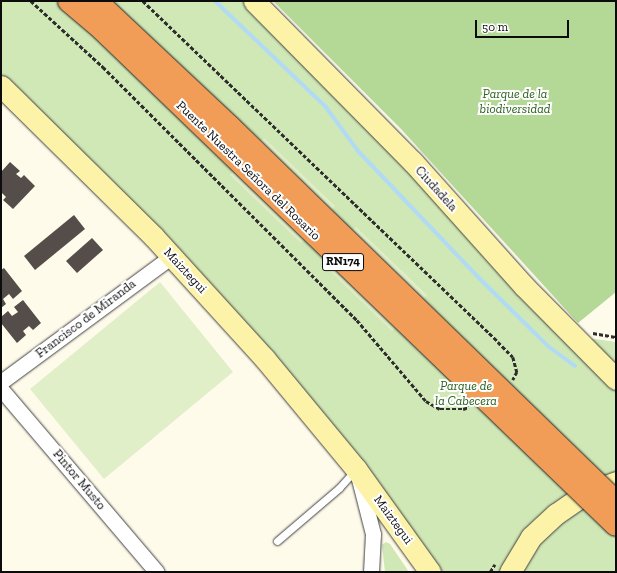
<!DOCTYPE html>
<meta charset="utf-8">
<style>
body{margin:0}
#map{position:relative;width:617px;height:573px;overflow:hidden;background:#fffbeb;font-family:"Zilla Slab",serif}
div>[style]{position:absolute}
[style*='--x']{left:calc(var(--x)*1px);top:calc(var(--y)*1px);width:calc(var(--w)*1px);rotate:calc(var(--a)*1deg)}
.green>*{inset:0;background:#d0e7b6}
.forest>*{inset:0;background:#b4d896}
.pitch>*{inset:0;background:#e1efc8}
.stream>*{height:4px;margin:-2px;padding:0 2px;transform-origin:2px;border-radius:2px;background:#b1dbf4}
.building>*{inset:0;background:#544d49}
.path>*{height:2.5px;margin-top:-1.25px;transform-origin:0;background:repeating-linear-gradient(90deg,#2e2e2e 0 4px,transparent 0 6px)}
.roads{filter:drop-shadow(0 0 1px #3f3f3f) drop-shadow(0 0 1px #3f3f3f)}
.service>*{height:7px;margin:-3.5px;padding:0 3.5px;transform-origin:3.5px;border-radius:3.5px;background:#fff}
.minor>*{height:15px;margin:-7.5px;padding:0 7.5px;transform-origin:7.5px;border-radius:7.5px;background:#fff}
.secondary>*{height:21px;margin:-10.5px;padding:0 10.5px;transform-origin:10.5px;border-radius:10.5px;background:#fdf3a8}
.bridges{filter:drop-shadow(0 0 1px #1d1d1d) drop-shadow(0 0 1px #1d1d1d)}
.motorway-bridge>*{height:22px;margin:-11px;padding:0 11px;transform-origin:11px;border-radius:11px;background:#f19d57}
span{translate:-50% -50%;white-space:nowrap;text-align:center;line-height:1.15;-webkit-text-stroke:4px #fff;paint-order:stroke}
.shield-label span{padding:1px 3px;background:#fff;border:1px solid;border-radius:3px;-webkit-text-stroke-width:0}
.shield-label{font-size:12px;color:#0c0c0c;font-weight:700}
.park-label{font-size:13px;color:#2c611e;font-style:italic}
.street-label{font-size:13px;color:#0c0c0c}
.frame{position:absolute;inset:0;border:2px solid #0c0c0c;pointer-events:none}
.scale{position:absolute;left:475px;top:20px;width:94px;height:18px;box-sizing:border-box;border:2px solid #0c0c0c;border-top:0;padding-left:5px;font-size:12px;line-height:14px;white-space:nowrap;color:#0c0c0c;-webkit-text-stroke:3px #fff;paint-order:stroke}
</style>
<div id="map">
<div class="green">
<div style="clip-path:polygon(1px 1px,254px 1px,616px 379px,616px 572px,430px 572px,356px 469px,1px 86px)"></div>
<div style="clip-path:polygon(588px 338px,616px 342px,616px 365px)"></div>
<div style="clip-path:polygon(386px 542px,390px 544px,409px 572px,385px 572px,382px 545px)"></div>
</div>
<div class="forest">
<div style="clip-path:polygon(273px 1px,616px 1px,616px 292px,578px 323px,401px 129px)"></div>
</div>
<div class="pitch">
<div style="clip-path:polygon(264px 138px,335px 206px,301px 243px,230px 175px)"></div>
<div style="clip-path:polygon(356px 227px,427px 295px,392px 331px,322px 263px)"></div>
<div style="clip-path:polygon(160px 282px,233px 372px,104px 479px,30px 389px)"></div>
</div>
<div class="stream">
<div style="--x:215;--y:1;--w:152;--a:43.7"></div>
<div style="--x:325;--y:106;--w:56;--a:53.7"></div>
<div style="--x:358;--y:151;--w:175;--a:46.4"></div>
<div style="--x:479;--y:278;--w:98;--a:44.6"></div>
<div style="--x:549;--y:347;--w:32;--a:36"></div>
</div>
<div class="building">
<div style="clip-path:polygon(10px 162px,20px 171px,16px 174px,21px 178px,24px 175px,35px 186px,13px 209px,3px 200px,6px 197px,1px 192px,1px 172px)"></div>
<div style="clip-path:polygon(74px 215px,85px 229px,35px 270px,24px 256px)"></div>
<div style="clip-path:polygon(92px 238px,103px 250px,77px 273px,66px 261px)"></div>
<div style="clip-path:polygon(4px 268px,22px 291px,13px 299px,9px 294px,3px 299px,6px 304px,1px 308px,1px 270px)"></div>
<div style="clip-path:polygon(23px 300px,41px 323px,33px 330px,29px 326px,23px 331px,26px 335px,17px 343px,1px 323px,1px 317px,8px 311px,12px 316px,18px 312px,14px 307px)"></div>
</div>
<div class="path">
<div style="--x:31;--y:1;--w:98;--a:42.5"></div>
<div style="--x:103;--y:67;--w:359;--a:44.9"></div>
<div style="--x:357;--y:320;--w:106;--a:49.6"></div>
<div style="--x:426;--y:401;--w:16;--a:30"></div>
<div style="--x:440;--y:409;--w:23;--a:0"></div>
<div style="--x:463;--y:409;--w:6;--a:-18"></div>
<div style="--x:143;--y:1;--w:492;--a:43.8"></div>
<div style="--x:498;--y:342;--w:21;--a:45"></div>
<div style="--x:513;--y:357;--w:16;--a:75"></div>
<div style="--x:517;--y:372;--w:9;--a:117"></div>
<div style="--x:593;--y:333;--w:23;--a:10"></div>
<div style="--x:490;--y:572;--w:9;--a:-58"></div>
</div>
<div class="roads">
<div class="service">
<div style="--x:277;--y:541;--w:82;--a:-40.5"></div>
<div style="--x:339;--y:488;--w:24;--a:-48"></div>
</div>
<div class="minor">
<div style="--x:1;--y:382;--w:212;--a:-36.4"></div>
<div style="--x:1;--y:389;--w:240;--a:49.6"></div>
<div style="--x:359;--y:479;--w:57;--a:75.7"></div>
<div style="--x:373;--y:534;--w:38;--a:93"></div>
</div>
<div class="secondary">
<div style="--x:254;--y:1;--w:226;--a:45.4"></div>
<div style="--x:413;--y:162;--w:166;--a:48.2"></div>
<div style="--x:524;--y:286;--w:131;--a:45.3"></div>
<div style="--x:1;--y:86;--w:215;--a:44.6"></div>
<div style="--x:154;--y:237;--w:165;--a:47.7"></div>
<div style="--x:265;--y:359;--w:143;--a:50.4"></div>
<div style="--x:356;--y:469;--w:127;--a:54.3"></div>
<div style="--x:510;--y:572;--w:41;--a:-59"></div>
<div style="--x:531;--y:537;--w:34;--a:-43"></div>
<div style="--x:556;--y:514;--w:37;--a:-35"></div>
<div style="--x:586;--y:493;--w:32;--a:-20"></div>
</div>
</div>
<div class="bridges">
<div class="motorway-bridge">
<div style="--x:69;--y:1;--w:43;--a:40.3"></div>
<div style="--x:102;--y:29;--w:714;--a:43.98"></div>
<div style="--x:96;--y:1;--w:184;--a:43.2"></div>
<div style="--x:230;--y:127;--w:538;--a:44.17"></div>
</div>
</div>
<div class="shield-label">
<span style="left:343px;top:262px">RN174</span>
</div>
<div class="park-label">
<span style="left:515px;top:102px">Parque de la<br>biodiversidad</span>
<span style="left:466px;top:394px">Parque de<br>la Cabecera</span>
</div>
<div class="street-label">
<span style="left:248px;top:171px;rotate:44deg">Puente Nuestra Señora del Rosario</span>
<span style="left:436px;top:189px;rotate:48deg">Ciudadela</span>
<span style="left:185px;top:271px;rotate:47deg">Maiztegui</span>
<span style="left:86px;top:319px;rotate:-37deg">Francisco de Miranda</span>
<span style="left:79px;top:480px;rotate:50deg">Pintor Musto</span>
<span style="left:393px;top:520px;rotate:54deg">Maiztegui</span>
</div>
<div class="frame"></div>
<div class="scale">50 m</div>
</div>
